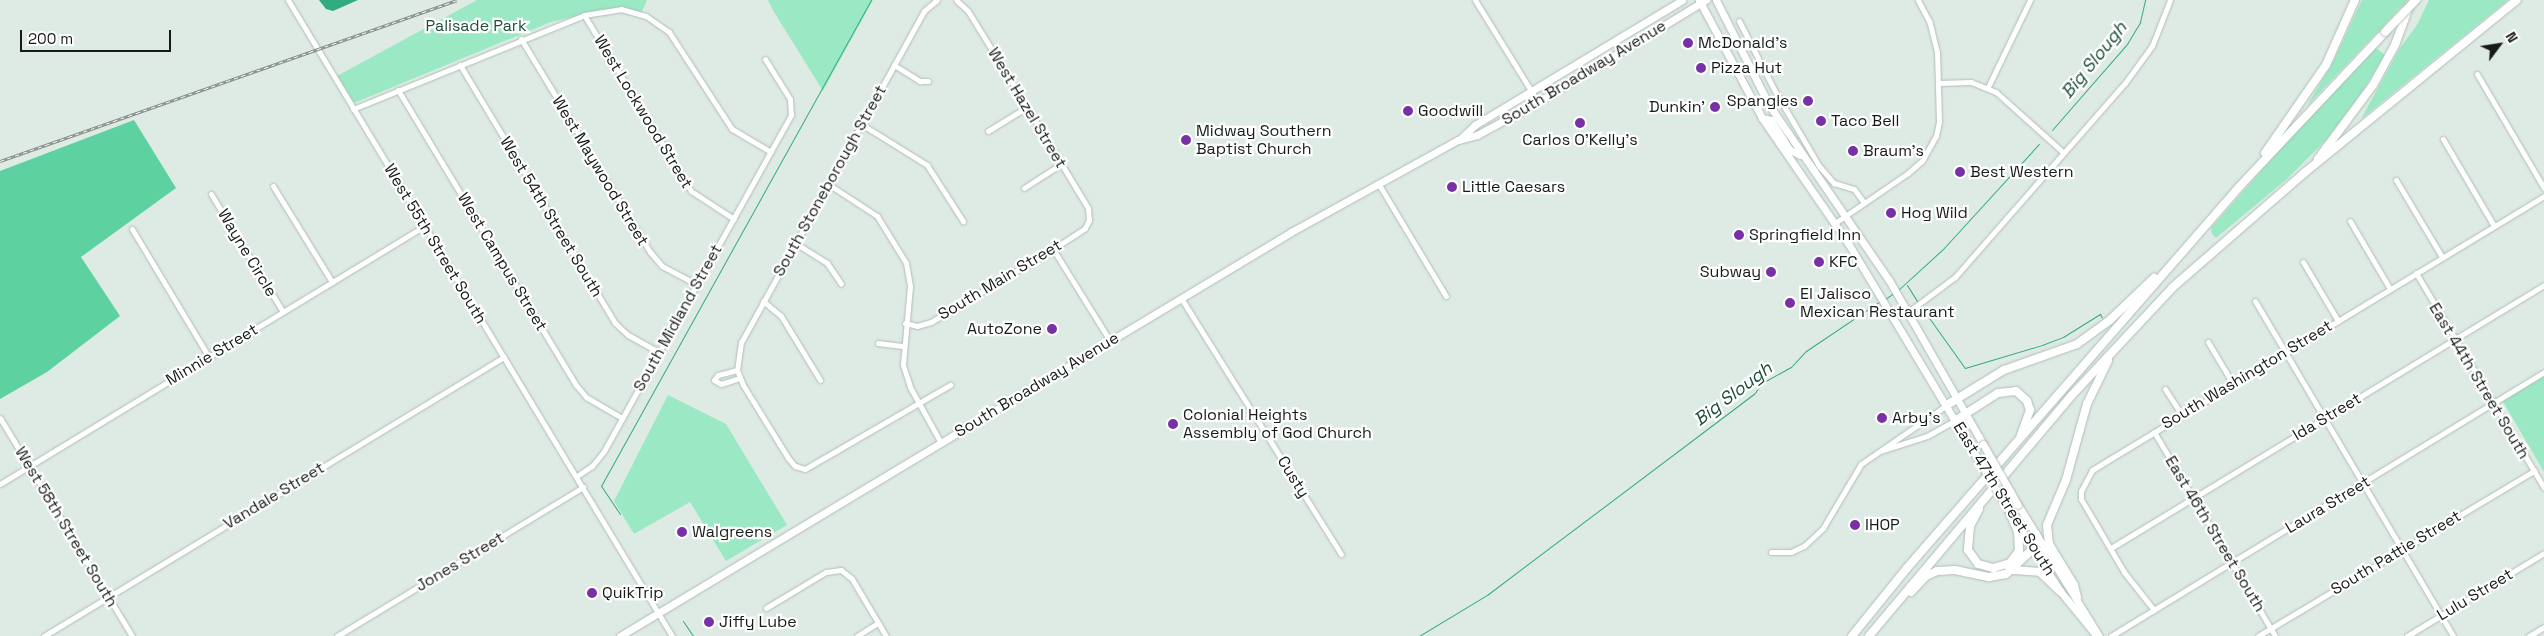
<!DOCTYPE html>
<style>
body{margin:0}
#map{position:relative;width:2544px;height:636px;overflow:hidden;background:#deeae4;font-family:"Space Grotesk",sans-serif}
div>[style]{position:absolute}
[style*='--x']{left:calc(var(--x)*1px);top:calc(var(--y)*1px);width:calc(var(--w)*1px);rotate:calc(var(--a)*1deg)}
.green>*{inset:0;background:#9be9c4}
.forest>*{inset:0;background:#5ed1a1}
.water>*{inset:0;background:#32ac7e}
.stream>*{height:1px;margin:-0.5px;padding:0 0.5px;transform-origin:0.5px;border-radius:0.5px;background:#32ac7e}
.roads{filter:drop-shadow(0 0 1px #b1bdb7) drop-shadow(0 0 1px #b1bdb7)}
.minor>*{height:5px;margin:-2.5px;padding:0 2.5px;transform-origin:2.5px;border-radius:2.5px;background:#fff}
.major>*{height:7px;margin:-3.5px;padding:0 3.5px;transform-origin:3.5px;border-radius:3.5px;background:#fff}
.highway>*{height:8px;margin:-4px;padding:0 4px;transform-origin:4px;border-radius:4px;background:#fff}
.rail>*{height:3px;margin-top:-1.5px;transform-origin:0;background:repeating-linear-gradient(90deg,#fff 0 4px,#828a86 0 8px);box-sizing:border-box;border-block:1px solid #828a86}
.bridges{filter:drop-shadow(0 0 1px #b1bdb7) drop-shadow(0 0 1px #b1bdb7)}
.major-bridge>*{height:7px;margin:-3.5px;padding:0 3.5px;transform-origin:3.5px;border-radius:3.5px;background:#fff}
.highway-bridge>*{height:8px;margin:-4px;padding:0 4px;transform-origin:4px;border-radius:4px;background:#fff}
.dots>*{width:14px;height:14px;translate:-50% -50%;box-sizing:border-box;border:2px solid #fff;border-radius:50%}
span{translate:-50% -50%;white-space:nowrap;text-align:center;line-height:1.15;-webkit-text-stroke:4.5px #fff;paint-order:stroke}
.park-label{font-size:16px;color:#1e4e3a}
.poi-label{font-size:16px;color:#161b18}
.left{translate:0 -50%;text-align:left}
.right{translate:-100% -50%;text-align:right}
.street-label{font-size:16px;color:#161b18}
.water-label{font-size:18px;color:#1b4b38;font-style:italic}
.north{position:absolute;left:2474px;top:20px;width:50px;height:50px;-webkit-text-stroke:4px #fff;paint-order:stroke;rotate:59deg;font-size:14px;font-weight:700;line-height:20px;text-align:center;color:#161b18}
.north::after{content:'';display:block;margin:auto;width:18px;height:22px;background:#161b18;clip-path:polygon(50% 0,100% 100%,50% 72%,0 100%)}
.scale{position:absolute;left:20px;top:30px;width:151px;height:22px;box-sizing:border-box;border:2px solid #161b18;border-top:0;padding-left:6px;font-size:15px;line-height:18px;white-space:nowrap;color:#161b18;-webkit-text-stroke:4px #fff;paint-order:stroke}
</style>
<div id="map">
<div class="green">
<div style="clip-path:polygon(477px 0,647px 0,641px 14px,621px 9px,598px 11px,551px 22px,354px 103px,337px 76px)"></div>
<div style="clip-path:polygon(768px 0,873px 0,823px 91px,774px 12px)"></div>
<div style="clip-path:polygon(2362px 0,2408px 0,2306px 107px,2333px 62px)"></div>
<div style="clip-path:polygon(2429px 0,2508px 0,2361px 119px,2400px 48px,2417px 25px)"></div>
<div style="clip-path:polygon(2376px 48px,2385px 55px,2358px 98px,2327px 139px,2287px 179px,2216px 238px,2212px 234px,2211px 228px,2282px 147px)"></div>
<div style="clip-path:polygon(2544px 375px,2544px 472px,2502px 400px)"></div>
<div style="clip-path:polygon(668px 395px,726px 424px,787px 525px,726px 561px,690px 502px,634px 534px,614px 501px)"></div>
</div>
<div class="forest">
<div style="clip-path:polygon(134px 120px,176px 188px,81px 257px,120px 316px,47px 372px,0 399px,0 171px)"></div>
</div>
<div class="water">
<div style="clip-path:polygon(319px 0,358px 0,333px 11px,326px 9px)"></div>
</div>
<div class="stream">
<div style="--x:2052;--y:130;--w:114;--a:-48.9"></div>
<div style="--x:2127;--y:44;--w:26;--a:-59"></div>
<div style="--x:2140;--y:22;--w:23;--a:-77"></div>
<div style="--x:1907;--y:285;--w:19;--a:58"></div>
<div style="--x:1897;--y:291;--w:62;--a:-42.4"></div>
<div style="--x:1943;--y:249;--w:142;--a:-47.6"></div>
<div style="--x:1885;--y:299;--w:11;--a:-34"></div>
<div style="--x:1922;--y:308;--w:74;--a:54.4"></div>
<div style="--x:1965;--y:368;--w:80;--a:-16.6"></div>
<div style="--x:2042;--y:345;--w:22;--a:-21"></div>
<div style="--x:2063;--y:337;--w:44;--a:-31.9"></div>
<div style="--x:2100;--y:314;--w:4;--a:63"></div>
<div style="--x:620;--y:514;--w:34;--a:-124"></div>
<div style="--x:601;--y:486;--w:556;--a:-60.95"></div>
<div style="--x:683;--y:621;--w:18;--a:56"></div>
<div style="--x:1419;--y:636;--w:79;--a:-31.1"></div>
<div style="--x:1487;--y:595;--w:334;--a:-37"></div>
<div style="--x:1754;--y:394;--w:14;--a:-54"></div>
<div style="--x:1762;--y:383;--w:33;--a:-29"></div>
<div style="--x:1791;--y:367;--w:22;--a:-47"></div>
<div style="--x:1806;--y:351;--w:88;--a:-33.9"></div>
</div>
<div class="roads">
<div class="minor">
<div style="--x:288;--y:0;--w:743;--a:58.88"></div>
<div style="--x:937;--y:0;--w:17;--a:140"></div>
<div style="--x:924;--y:11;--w:378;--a:118.9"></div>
<div style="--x:741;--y:342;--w:28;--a:98"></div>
<div style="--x:737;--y:370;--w:16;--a:68"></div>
<div style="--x:743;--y:385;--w:86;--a:58.3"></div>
<div style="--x:788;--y:458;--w:11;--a:49"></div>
<div style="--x:795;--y:466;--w:10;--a:17"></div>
<div style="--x:805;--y:469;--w:168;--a:-30.1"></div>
<div style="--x:1475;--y:0;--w:120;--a:58.3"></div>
<div style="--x:584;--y:15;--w:206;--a:58.7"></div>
<div style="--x:691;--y:191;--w:51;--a:33.1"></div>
<div style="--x:1739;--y:21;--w:81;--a:62.8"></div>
<div style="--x:1776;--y:93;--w:85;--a:59.5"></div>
<div style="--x:1819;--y:166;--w:23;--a:49"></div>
<div style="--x:1834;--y:183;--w:21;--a:17"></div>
<div style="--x:1854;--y:189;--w:17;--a:54"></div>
<div style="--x:521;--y:39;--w:249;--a:58.8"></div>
<div style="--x:650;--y:252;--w:18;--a:49"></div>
<div style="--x:662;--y:266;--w:40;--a:28"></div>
<div style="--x:460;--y:65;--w:301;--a:59"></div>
<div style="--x:615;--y:323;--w:18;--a:43"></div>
<div style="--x:628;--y:335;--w:35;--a:29"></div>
<div style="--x:894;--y:65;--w:31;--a:32"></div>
<div style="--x:920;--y:81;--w:8;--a:0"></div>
<div style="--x:2477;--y:74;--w:132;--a:59.6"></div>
<div style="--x:1939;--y:83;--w:32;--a:-2"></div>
<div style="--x:1971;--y:82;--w:27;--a:22"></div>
<div style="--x:1996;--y:92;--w:91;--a:41.9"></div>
<div style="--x:1988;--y:87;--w:97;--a:-64.2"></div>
<div style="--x:398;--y:90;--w:345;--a:58.9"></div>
<div style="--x:576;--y:385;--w:16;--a:50"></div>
<div style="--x:586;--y:397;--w:42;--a:30.3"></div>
<div style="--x:353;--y:109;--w:249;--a:-22.1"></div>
<div style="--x:584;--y:15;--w:37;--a:-9"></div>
<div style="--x:621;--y:9;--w:26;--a:16"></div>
<div style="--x:646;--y:16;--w:28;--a:35"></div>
<div style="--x:669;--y:32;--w:116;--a:57"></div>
<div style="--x:732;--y:129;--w:45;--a:30.5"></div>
<div style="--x:861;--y:124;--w:78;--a:31.8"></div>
<div style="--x:927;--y:165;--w:67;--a:57.3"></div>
<div style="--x:988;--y:131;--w:46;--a:-31.6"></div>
<div style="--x:2443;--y:139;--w:101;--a:59.6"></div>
<div style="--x:2396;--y:180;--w:90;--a:59.1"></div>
<div style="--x:1378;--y:183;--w:132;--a:59"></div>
<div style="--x:828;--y:184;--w:59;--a:33.1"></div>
<div style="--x:877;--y:216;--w:55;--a:58.3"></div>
<div style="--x:906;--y:263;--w:23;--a:80"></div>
<div style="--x:910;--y:286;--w:79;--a:95.1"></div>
<div style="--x:903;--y:365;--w:23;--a:72"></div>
<div style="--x:910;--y:387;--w:64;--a:61"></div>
<div style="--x:273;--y:186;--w:113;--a:58.4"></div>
<div style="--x:1024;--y:188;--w:44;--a:-33"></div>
<div style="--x:211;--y:194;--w:138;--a:58.6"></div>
<div style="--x:2350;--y:221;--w:79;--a:59.5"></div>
<div style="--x:1835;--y:223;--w:88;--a:-34.4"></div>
<div style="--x:1908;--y:173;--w:18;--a:-41"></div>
<div style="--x:1922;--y:161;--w:29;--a:-61"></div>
<div style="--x:1936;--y:136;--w:14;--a:-78"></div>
<div style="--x:1939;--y:122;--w:70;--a:-91.6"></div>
<div style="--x:1937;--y:52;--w:32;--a:-104"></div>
<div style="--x:1929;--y:21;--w:24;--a:-118"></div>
<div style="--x:132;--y:229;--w:149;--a:59"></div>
<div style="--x:795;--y:243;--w:38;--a:32"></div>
<div style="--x:827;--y:263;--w:25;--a:56"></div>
<div style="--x:1053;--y:249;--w:108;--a:58.2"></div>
<div style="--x:2303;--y:262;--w:69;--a:59.3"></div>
<div style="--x:2416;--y:273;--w:250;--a:59.2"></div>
<div style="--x:1181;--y:298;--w:302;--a:58"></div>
<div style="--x:763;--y:301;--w:23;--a:40"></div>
<div style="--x:781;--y:316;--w:75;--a:58.6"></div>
<div style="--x:2255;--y:301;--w:389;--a:59.4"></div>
<div style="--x:1908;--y:312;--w:59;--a:-36.7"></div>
<div style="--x:1955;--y:277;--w:258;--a:-48.8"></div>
<div style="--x:2125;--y:83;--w:46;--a:-53.9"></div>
<div style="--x:2152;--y:46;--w:49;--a:-68.6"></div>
<div style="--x:905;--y:323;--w:12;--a:14"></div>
<div style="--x:917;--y:326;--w:15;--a:-16"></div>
<div style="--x:931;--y:322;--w:142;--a:-30.9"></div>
<div style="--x:1053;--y:249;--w:38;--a:-33"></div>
<div style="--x:1085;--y:228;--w:9;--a:-63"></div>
<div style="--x:1089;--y:220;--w:12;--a:-95"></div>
<div style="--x:1088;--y:208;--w:118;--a:-121.1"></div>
<div style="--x:1027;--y:107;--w:113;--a:-121.6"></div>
<div style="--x:968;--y:11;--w:16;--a:-137"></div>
<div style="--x:2208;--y:342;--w:49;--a:59.2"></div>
<div style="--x:878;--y:343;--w:24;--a:7"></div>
<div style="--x:737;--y:370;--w:20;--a:165"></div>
<div style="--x:718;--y:375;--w:6;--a:129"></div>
<div style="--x:714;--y:380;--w:8;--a:30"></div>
<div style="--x:721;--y:384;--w:20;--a:-18"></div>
<div style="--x:2165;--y:389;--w:31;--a:57"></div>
<div style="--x:0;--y:418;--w:255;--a:58.8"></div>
<div style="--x:2154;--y:432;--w:237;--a:59.3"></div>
<div style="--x:1880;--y:451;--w:49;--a:-17.7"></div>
<div style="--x:1927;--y:436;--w:33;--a:-29"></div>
<div style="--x:577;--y:476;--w:18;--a:-34"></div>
<div style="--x:592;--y:466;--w:19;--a:-51"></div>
<div style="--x:604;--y:451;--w:385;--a:-60.9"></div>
<div style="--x:791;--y:115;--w:16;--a:-94"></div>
<div style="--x:790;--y:99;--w:47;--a:-122"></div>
<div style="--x:0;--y:484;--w:497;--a:-31.3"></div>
<div style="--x:2111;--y:548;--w:507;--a:-31.27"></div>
<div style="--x:1771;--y:552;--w:20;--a:0"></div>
<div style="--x:1791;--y:552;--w:14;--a:-25"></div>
<div style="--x:1804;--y:546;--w:26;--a:-43"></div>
<div style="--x:1823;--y:528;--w:74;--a:-59.3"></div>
<div style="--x:1861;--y:464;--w:104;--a:-34.5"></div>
<div style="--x:766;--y:608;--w:70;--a:-31"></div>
<div style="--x:826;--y:572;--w:15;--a:-8"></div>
<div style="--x:841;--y:570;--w:14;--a:39"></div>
<div style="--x:852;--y:579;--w:66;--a:59.2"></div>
<div style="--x:2154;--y:610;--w:48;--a:-128.3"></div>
<div style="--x:2124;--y:572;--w:85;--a:-120.5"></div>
<div style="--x:2081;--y:499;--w:8;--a:-90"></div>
<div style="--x:2081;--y:491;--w:24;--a:-62"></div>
<div style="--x:2092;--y:470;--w:529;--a:-31.22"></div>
<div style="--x:44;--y:636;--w:538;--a:-31.24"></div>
<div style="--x:337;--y:636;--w:288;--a:-31.2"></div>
<div style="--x:857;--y:636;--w:25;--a:-32"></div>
<div style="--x:2111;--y:636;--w:507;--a:-31.37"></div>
<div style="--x:2258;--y:636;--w:322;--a:-30.9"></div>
<div style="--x:2407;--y:636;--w:160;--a:-31.2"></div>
<div style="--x:2529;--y:636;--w:17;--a:-31"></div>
</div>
<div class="major">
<div style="--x:1699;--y:0;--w:134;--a:61.9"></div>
<div style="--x:1762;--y:118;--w:152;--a:55.5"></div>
<div style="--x:1848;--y:243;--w:246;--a:59"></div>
<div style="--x:1716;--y:0;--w:118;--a:63.2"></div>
<div style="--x:1769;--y:105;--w:212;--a:55.6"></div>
<div style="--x:1889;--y:280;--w:189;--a:60.2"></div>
<div style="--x:1762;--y:118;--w:9;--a:13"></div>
<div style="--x:1771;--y:120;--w:36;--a:58"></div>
<div style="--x:1790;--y:150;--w:11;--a:27"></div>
<div style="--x:1460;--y:139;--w:21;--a:-43"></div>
<div style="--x:1475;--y:125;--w:242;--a:-31.1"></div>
<div style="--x:2018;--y:505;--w:154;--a:58.3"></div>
<div style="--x:2017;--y:524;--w:80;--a:57.3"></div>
<div style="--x:2060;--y:591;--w:57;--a:50.7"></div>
<div style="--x:620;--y:636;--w:783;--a:-31.05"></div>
<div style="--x:1291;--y:232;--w:191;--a:-28.9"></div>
<div style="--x:1458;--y:140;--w:20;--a:-15"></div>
<div style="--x:1477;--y:135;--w:69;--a:-28.4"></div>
<div style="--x:1538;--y:102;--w:197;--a:-31.3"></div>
</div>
<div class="highway">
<div style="--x:2265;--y:153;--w:107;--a:-55.3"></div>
<div style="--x:2326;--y:65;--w:71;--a:-66"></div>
<div style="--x:2318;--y:159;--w:92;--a:-53.4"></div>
<div style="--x:2373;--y:85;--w:46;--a:-61.2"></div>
<div style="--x:2395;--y:45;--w:40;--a:-69.8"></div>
<div style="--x:1947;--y:405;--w:67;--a:-31.6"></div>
<div style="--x:2004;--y:370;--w:77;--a:-19.6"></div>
<div style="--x:2077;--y:344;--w:41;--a:-36"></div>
<div style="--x:2110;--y:320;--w:61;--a:-43.7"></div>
<div style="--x:1956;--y:420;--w:50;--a:-32.7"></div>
<div style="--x:1998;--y:393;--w:18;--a:-6"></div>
<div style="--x:2016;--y:391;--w:15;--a:42"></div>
<div style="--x:2027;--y:401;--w:9;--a:72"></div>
<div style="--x:2030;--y:410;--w:27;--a:110"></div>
<div style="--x:1979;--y:509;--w:19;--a:118"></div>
<div style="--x:1970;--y:526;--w:24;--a:95"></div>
<div style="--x:1968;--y:550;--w:17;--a:54"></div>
<div style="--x:1978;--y:564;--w:16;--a:15"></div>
<div style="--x:1993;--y:568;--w:18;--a:-16"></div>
<div style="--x:2010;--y:563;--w:15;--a:-53"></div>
<div style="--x:2019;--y:551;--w:19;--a:-93"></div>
<div style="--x:2018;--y:532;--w:21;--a:-113"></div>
<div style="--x:2013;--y:570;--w:27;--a:4"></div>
<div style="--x:2040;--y:572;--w:28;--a:44"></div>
<div style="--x:1911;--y:592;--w:22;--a:-47"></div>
<div style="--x:1926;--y:576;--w:12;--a:-24"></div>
<div style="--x:1937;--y:571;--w:18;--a:-3"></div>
<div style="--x:1955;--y:570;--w:35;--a:12"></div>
<div style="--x:1989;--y:577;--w:17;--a:-10"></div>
<div style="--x:2006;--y:574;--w:37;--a:-43"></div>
<div style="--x:2033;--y:549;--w:15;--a:-79"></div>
<div style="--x:2077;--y:597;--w:12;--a:-104"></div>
<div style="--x:2074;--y:585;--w:48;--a:-121.4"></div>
<div style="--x:2049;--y:544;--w:19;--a:-96"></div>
<div style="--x:2047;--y:525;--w:49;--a:-67.1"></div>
<div style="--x:2066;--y:480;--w:79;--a:-74.6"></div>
<div style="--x:2087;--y:404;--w:48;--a:-64"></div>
<div style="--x:1852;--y:636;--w:87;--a:-51"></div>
<div style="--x:1907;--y:568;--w:507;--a:-48.92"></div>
<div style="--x:2240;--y:186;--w:212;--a:-46.7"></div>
<div style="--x:1869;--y:636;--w:315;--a:-49.9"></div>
<div style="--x:2072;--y:395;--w:148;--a:-46.9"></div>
<div style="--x:2173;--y:287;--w:174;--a:-41"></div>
<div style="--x:2304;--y:173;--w:274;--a:-39.1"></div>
</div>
</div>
<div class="rail">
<div style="--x:0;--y:161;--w:484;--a:-19.4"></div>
</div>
<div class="bridges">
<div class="major-bridge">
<div style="--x:1983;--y:444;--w:70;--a:60.2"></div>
<div style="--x:1975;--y:454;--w:69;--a:59.3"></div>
</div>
<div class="highway-bridge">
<div style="--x:2385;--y:32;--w:45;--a:-45.9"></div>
</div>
</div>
<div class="dots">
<div style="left:1688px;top:43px;background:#7731a5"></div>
<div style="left:1701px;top:68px;background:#7731a5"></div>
<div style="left:1808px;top:101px;background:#7731a5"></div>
<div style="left:1715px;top:107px;background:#7731a5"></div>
<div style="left:1408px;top:111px;background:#7731a5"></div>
<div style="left:1821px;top:121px;background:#7731a5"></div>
<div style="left:1580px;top:123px;background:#7731a5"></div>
<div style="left:1186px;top:140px;background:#7731a5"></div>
<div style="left:1853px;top:151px;background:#7731a5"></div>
<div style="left:1960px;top:172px;background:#7731a5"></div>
<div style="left:1452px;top:187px;background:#7731a5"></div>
<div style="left:1891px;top:213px;background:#7731a5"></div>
<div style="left:1739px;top:235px;background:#7731a5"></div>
<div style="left:1819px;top:262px;background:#7731a5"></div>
<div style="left:1771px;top:272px;background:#7731a5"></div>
<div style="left:1790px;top:303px;background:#7731a5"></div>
<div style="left:1052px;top:329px;background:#7731a5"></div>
<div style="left:1882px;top:418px;background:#7731a5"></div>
<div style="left:1173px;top:424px;background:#7731a5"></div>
<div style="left:1855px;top:525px;background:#7731a5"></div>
<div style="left:682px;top:532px;background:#7731a5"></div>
<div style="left:592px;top:593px;background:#7731a5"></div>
<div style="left:709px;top:622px;background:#7731a5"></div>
</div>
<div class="park-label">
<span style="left:476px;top:26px">Palisade Park</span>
</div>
<div class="poi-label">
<span class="left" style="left:1698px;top:43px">McDonald's</span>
<span class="left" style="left:1711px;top:68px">Pizza Hut</span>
<span class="right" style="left:1798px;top:101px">Spangles</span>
<span class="right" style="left:1705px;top:107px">Dunkin'</span>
<span class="left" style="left:1418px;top:111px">Goodwill</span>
<span class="left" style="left:1831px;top:121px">Taco Bell</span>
<span class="left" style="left:1196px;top:140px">Midway Southern<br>Baptist Church</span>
<span style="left:1580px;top:140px">Carlos O'Kelly's</span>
<span class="left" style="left:1863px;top:151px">Braum's</span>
<span class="left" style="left:1970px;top:172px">Best Western</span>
<span class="left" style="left:1462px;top:187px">Little Caesars</span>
<span class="left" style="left:1901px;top:213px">Hog Wild</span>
<span class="left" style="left:1749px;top:235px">Springfield Inn</span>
<span class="left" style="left:1829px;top:262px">KFC</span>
<span class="right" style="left:1761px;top:272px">Subway</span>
<span class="left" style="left:1800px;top:303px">El Jalisco<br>Mexican Restaurant</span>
<span class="right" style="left:1042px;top:329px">AutoZone</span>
<span class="left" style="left:1183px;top:424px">Colonial Heights<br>Assembly of God Church</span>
<span class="left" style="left:1892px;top:418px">Arby's</span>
<span class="left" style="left:1865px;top:525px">IHOP</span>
<span class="left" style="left:692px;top:532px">Walgreens</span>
<span class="left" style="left:602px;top:593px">QuikTrip</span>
<span class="left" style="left:719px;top:622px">Jiffy Lube</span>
</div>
<div class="street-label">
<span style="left:1584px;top:73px;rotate:-31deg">South Broadway Avenue</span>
<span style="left:1027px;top:108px;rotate:59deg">West Hazel Street</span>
<span style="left:643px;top:112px;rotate:59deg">West Lockwood Street</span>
<span style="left:600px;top:171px;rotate:59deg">West Maywood Street</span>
<span style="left:830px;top:181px;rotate:-61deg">South Stoneborough Street</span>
<span style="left:551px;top:217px;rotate:59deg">West 54th Street South</span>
<span style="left:435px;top:244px;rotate:59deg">West 55th Street South</span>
<span style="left:247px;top:253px;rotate:59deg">Wayne Circle</span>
<span style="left:502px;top:262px;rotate:59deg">West Campus Street</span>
<span style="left:1000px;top:280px;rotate:-31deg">South Main Street</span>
<span style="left:678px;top:318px;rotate:-61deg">South Midland Street</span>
<span style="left:212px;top:355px;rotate:-31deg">Minnie Street</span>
<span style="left:2247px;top:375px;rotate:-31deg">South Washington Street</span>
<span style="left:2479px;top:381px;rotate:59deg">East 44th Street South</span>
<span style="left:1037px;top:385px;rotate:-31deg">South Broadway Avenue</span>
<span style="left:2327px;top:417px;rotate:-31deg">Ida Street</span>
<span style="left:1293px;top:477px;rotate:58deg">Custy</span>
<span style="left:274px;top:496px;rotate:-31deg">Vandale Street</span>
<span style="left:2004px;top:499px;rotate:58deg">East 47th Street South</span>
<span style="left:2328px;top:505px;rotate:-31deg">Laura Street</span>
<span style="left:66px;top:527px;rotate:59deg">West 58th Street South</span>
<span style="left:2215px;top:534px;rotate:59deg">East 46th Street South</span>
<span style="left:2396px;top:553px;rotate:-31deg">South Pattie Street</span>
<span style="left:460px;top:562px;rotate:-31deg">Jones Street</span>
<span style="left:2475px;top:595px;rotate:-31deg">Lulu Street</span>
</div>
<div class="water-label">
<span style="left:2094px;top:60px;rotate:-51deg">Big Slough</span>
<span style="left:1733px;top:394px;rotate:-37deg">Big Slough</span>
</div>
<div class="north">N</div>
<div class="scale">200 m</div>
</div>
